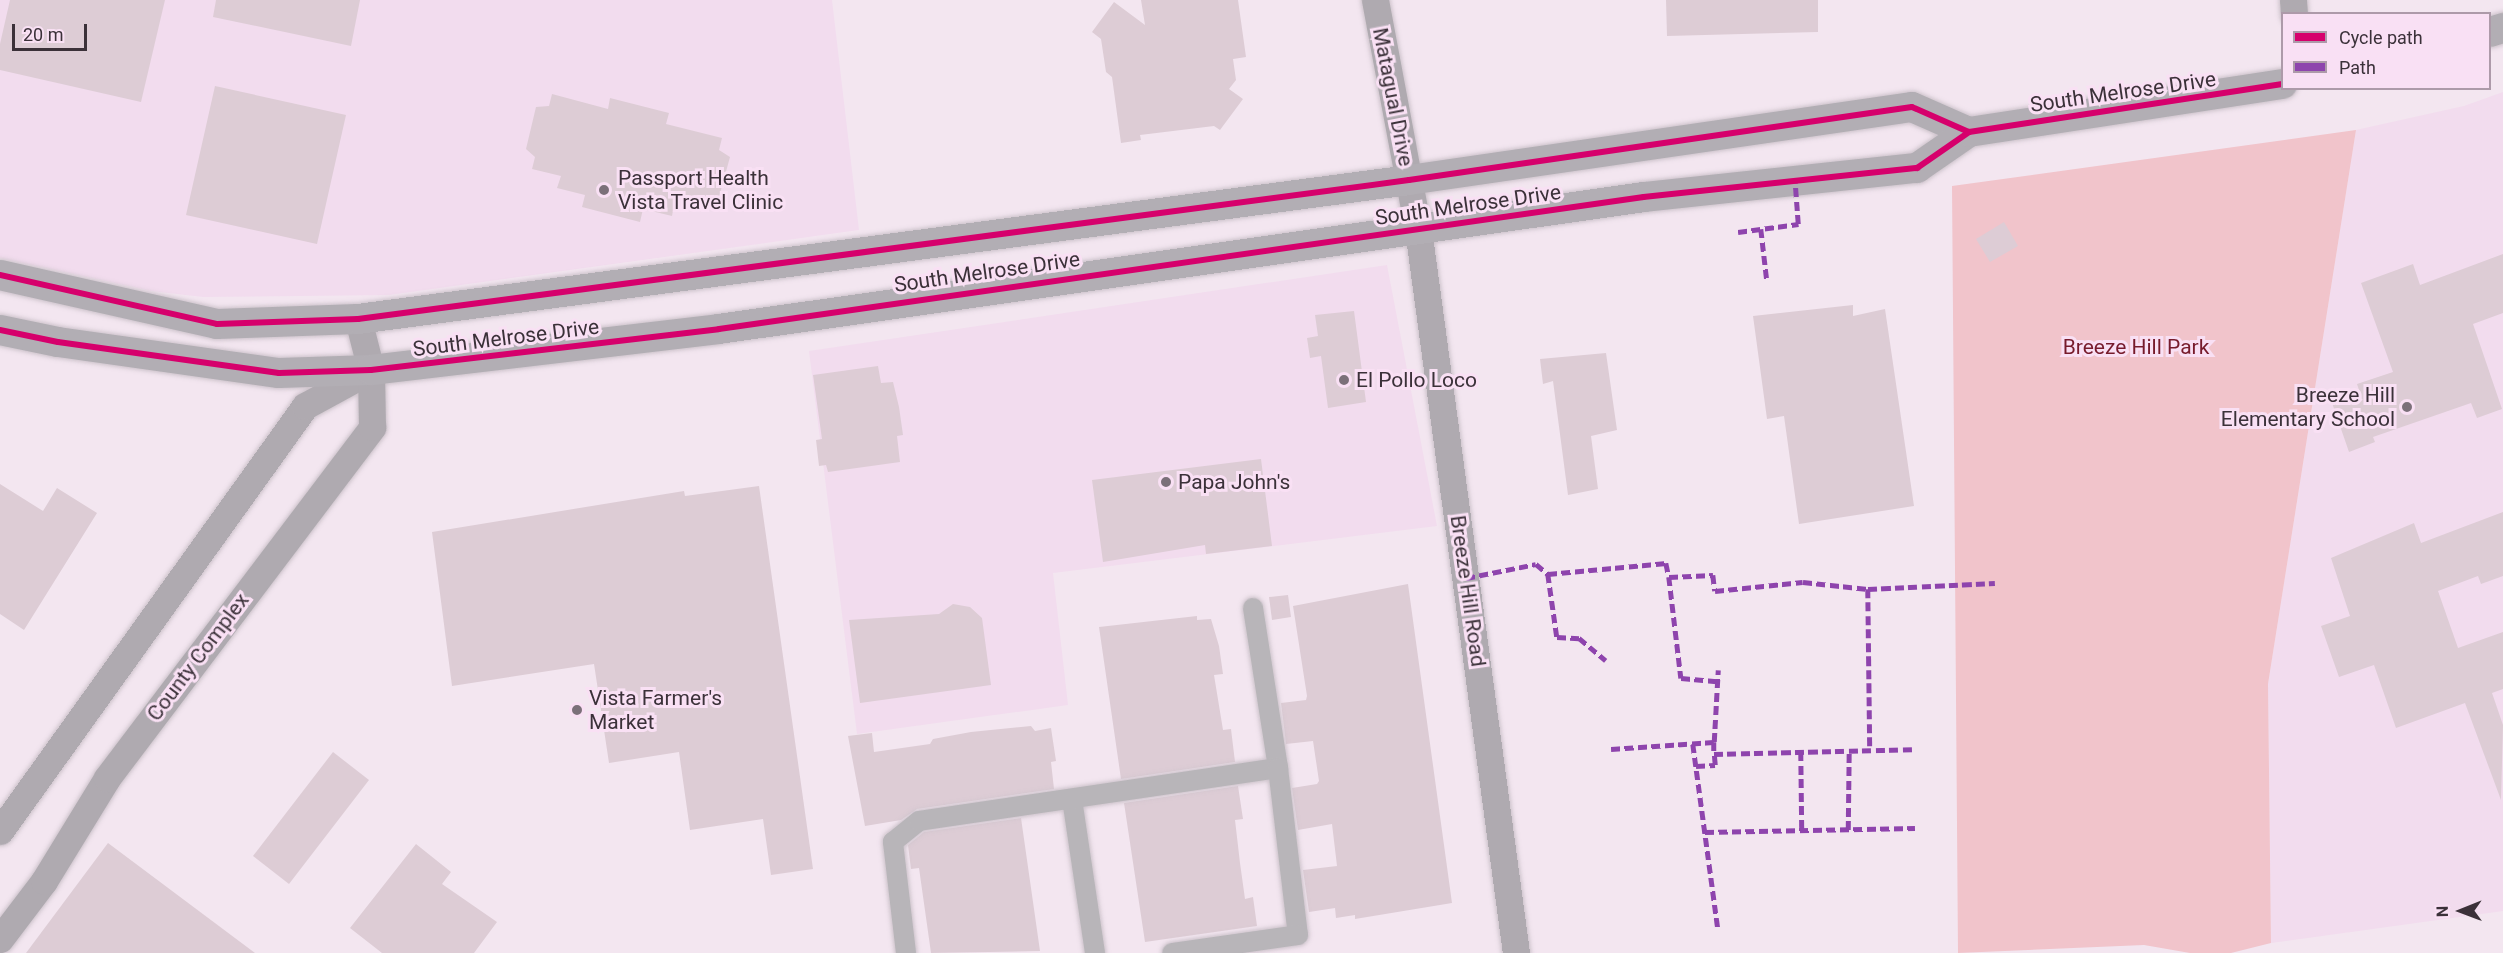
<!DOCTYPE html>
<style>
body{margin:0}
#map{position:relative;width:2503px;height:953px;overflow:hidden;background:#f3e6f0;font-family:Roboto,sans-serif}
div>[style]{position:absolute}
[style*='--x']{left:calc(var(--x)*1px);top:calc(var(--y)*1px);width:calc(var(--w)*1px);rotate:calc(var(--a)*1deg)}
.built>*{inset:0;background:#f2dcee}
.green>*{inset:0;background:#f1c4cb}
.building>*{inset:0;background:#ddccd5}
.roads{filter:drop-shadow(0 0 2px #cdc3cb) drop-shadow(0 0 2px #cdc3cb)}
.street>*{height:20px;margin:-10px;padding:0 10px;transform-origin:10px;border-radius:10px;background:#b8b5b9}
.secondary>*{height:27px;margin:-13.5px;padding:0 13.5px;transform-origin:13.5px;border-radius:13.5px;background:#afaab0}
.primary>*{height:30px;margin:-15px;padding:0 15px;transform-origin:15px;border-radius:15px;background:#b2aeb4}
.quiet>*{height:4.5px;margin-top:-2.25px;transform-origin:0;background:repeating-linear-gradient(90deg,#8e44ad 0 9px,transparent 0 13.5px)}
.cycleway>*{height:6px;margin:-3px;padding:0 3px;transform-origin:3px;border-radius:3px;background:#d6006c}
.dots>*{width:16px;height:16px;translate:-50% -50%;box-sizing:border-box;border:3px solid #f9e0f4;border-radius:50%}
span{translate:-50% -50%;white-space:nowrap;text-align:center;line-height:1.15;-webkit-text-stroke:6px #f9e0f4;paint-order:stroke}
.street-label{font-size:21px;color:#3b3139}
.poi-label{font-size:21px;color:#3b3139}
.left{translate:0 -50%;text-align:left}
.right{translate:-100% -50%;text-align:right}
.park-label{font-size:21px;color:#771b2c}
.legend{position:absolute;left:2281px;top:12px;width:210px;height:78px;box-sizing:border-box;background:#f9e0f4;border:2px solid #ad9aa9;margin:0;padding:8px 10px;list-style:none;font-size:18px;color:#3b3139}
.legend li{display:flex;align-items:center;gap:12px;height:30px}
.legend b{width:30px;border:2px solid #ad9aa9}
.north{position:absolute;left:2431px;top:881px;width:60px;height:60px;-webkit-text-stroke:4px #f9e0f4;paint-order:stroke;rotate:269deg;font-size:16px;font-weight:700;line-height:24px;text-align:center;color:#3b3139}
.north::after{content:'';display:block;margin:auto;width:21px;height:27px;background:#3b3139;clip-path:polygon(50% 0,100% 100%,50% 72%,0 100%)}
.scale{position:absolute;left:12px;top:24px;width:75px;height:27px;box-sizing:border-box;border:3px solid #3b3139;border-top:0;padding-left:8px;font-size:18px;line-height:21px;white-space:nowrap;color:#3b3139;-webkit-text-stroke:4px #f9e0f4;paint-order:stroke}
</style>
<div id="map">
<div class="built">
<div style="clip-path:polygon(0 0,832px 0,859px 230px,389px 295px,203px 297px,151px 291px,0 258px)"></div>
<div style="clip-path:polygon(2503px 92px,2503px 911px,2271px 943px,2268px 684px,2356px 130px,2464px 106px)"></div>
<div style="clip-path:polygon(1387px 265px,1437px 526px,1053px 573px,1068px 705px,857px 734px,809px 351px)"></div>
</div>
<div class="green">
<div style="clip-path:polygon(2356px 130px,2268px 684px,2271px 943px,2231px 953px,2190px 953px,2144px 945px,1958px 953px,1952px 186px)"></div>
</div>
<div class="building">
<div style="clip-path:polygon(10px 0,165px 0,141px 102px,0 70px,0 44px)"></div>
<div style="clip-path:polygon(216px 0,360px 0,351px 46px,213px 17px)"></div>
<div style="clip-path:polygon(1141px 0,1238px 0,1246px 57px,1233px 59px,1236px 80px,1229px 89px,1243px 99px,1220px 130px,1214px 126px,1140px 135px,1141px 140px,1121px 143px,1112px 77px,1106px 72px,1101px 39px,1092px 32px,1114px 2px,1145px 25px)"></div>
<div style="clip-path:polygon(1666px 0,1818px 0,1818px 32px,1667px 36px)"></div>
<div style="clip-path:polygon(215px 86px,346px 115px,317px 244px,186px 215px)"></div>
<div style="clip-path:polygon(552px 94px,608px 109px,610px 98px,669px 113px,666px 124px,722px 138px,719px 150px,730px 157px,719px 197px,706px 201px,703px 212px,674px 205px,672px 216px,643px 209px,640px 222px,582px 207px,585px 195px,557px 188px,561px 176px,532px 169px,535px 157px,526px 149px,536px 107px,549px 106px)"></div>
<div style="clip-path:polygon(2004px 222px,2018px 246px,1990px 262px,1976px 239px)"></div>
<div style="clip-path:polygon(2503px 254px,2503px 313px,2473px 324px,2502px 409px,2477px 418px,2471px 403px,2373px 437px,2375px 442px,2349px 452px,2331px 400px,2359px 390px,2357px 384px,2393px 372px,2361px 283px,2413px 264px,2420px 285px)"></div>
<div style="clip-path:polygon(1853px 305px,1853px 316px,1885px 309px,1914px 506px,1799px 524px,1784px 416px,1767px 419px,1753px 316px)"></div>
<div style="clip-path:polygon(1354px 311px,1366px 402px,1328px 408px,1321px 356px,1310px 358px,1307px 338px,1318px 336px,1315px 315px)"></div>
<div style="clip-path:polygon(1606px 353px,1617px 430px,1591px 436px,1598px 489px,1568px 495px,1553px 381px,1543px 384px,1540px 359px)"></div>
<div style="clip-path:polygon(878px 366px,881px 383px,893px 382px,899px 407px,903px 435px,897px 436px,900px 462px,828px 472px,826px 465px,819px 466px,816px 440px,822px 439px,813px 375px)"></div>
<div style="clip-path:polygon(1261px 459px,1272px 546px,1206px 554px,1205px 545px,1103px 562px,1092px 480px)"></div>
<div style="clip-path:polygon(0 484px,43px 511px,57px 488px,97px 513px,24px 630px,0 614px)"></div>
<div style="clip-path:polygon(759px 486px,813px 869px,771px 875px,763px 819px,690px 830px,679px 752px,609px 763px,594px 664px,452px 686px,432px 532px,684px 491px,685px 496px)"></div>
<div style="clip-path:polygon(2503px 512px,2503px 576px,2481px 584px,2478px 576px,2438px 591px,2458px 648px,2503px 632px,2503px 689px,2492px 693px,2503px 725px,2501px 800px,2465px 703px,2396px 728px,2374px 665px,2339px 677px,2321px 626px,2350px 616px,2331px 558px,2414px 523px,2421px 543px)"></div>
<div style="clip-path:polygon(1408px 584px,1452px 903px,1355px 919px,1355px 915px,1336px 918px,1335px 908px,1309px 912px,1303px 870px,1337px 866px,1332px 824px,1298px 830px,1292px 788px,1317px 784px,1319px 781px,1313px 741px,1286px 744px,1284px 727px,1281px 703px,1306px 700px,1307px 696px,1293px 606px)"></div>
<div style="clip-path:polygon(1288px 595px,1291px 617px,1272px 620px,1269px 597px)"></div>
<div style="clip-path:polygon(953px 604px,970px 607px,982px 618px,991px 685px,860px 703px,849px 620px,939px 614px)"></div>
<div style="clip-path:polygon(1197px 616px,1197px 620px,1211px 619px,1219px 646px,1223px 674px,1214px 675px,1223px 730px,1231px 729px,1235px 762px,1121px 779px,1099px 627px)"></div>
<div style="clip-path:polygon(1031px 726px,1035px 731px,1051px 728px,1056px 761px,1051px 762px,1054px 789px,917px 809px,901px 820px,865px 826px,848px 736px,872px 733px,874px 752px,930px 744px,933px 739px,971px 732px)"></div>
<div style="clip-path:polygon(333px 752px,369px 780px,289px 884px,253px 856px)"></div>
<div style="clip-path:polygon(1238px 786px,1243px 819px,1235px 820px,1240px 863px,1245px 899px,1253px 897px,1257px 926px,1145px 942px,1124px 803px)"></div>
<div style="clip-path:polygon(1021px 818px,1040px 951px,931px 953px,919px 868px,911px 869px,908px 845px,924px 832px)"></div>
<div style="clip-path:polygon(108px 843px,255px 953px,26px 953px)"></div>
<div style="clip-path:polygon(416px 844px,451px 872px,442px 884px,497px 922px,474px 953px,382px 953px,350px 928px)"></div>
</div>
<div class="roads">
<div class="street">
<div style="--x:1253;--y:608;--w:162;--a:81.1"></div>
<div style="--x:1072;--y:799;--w:156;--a:81.5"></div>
<div style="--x:906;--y:953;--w:112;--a:-96.7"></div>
<div style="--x:893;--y:842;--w:33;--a:-39"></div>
<div style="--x:919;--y:821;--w:363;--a:-8.4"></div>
<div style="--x:1278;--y:768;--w:168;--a:83.2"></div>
<div style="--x:1298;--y:935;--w:127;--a:171.9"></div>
</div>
<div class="secondary">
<div style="--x:1375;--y:0;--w:233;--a:79.4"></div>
<div style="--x:1418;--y:229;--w:731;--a:82.29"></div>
<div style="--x:2293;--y:0;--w:14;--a:86"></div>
<div style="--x:0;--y:831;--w:523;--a:-54.33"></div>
<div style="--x:305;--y:406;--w:75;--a:-28.6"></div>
<div style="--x:0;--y:939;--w:73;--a:-52.8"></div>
<div style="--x:44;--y:881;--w:121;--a:-58.5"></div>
<div style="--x:107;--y:778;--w:440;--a:-52.9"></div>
<div style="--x:372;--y:427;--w:57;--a:-91"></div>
<div style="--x:371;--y:370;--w:53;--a:-104.3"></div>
</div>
<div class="primary">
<div style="--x:2490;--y:32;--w:14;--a:-17"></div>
<div style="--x:0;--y:275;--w:222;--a:12.7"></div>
<div style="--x:217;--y:324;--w:141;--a:-2"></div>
<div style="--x:358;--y:319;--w:1060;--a:-7.53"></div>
<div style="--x:1409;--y:180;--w:508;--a:-8.26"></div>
<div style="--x:1912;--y:107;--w:62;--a:23.7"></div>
<div style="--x:0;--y:330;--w:59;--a:11.7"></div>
<div style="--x:58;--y:342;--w:223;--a:8"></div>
<div style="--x:279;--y:373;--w:92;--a:-1.9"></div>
<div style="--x:371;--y:370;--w:350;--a:-6.7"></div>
<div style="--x:719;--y:329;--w:934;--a:-8.12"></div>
<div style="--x:1644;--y:197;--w:275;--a:-6.1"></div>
<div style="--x:1917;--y:168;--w:63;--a:-34.7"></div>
<div style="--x:1969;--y:132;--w:317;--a:-8.7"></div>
</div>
</div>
<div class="quiet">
<div style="--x:1761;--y:229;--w:52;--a:83.4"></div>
<div style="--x:1738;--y:232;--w:61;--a:-7.6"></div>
<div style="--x:1798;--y:224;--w:41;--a:-94.2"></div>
<div style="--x:1548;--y:574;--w:64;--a:81.9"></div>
<div style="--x:1557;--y:637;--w:22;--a:3"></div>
<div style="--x:1579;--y:638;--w:35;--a:40"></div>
<div style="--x:1669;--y:577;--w:102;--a:83.2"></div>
<div style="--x:1681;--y:678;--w:36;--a:5"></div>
<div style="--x:1466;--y:578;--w:71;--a:-11.3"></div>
<div style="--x:1536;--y:564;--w:16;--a:40"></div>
<div style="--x:1548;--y:574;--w:119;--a:-5.3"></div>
<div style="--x:1666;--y:563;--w:14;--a:78"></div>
<div style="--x:1669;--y:577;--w:44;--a:-2.6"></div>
<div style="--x:1713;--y:575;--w:16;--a:83"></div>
<div style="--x:1715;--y:591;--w:88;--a:-5.8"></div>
<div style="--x:1803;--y:582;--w:65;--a:6.1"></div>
<div style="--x:1868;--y:589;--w:162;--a:89.3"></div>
<div style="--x:1868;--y:589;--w:127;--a:-2.7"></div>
<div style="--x:1714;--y:742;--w:72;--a:-86.8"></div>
<div style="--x:1693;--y:744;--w:187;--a:82.3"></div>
<div style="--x:1611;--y:749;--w:103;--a:-3.9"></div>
<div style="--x:1714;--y:742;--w:12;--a:90"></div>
<div style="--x:1714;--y:754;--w:199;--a:-1.4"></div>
<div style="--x:1801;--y:752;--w:78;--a:89.3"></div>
<div style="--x:1696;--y:766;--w:19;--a:-3"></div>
<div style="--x:1715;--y:765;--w:11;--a:-95"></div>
<div style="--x:1848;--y:830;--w:78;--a:-89.3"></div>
<div style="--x:1705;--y:832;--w:210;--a:-1.1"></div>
</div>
<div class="cycleway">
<div style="--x:0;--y:275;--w:222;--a:12.7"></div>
<div style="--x:217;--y:324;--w:141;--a:-2"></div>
<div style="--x:358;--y:319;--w:1060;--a:-7.53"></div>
<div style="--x:1409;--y:180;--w:508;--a:-8.26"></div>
<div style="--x:1912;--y:107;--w:62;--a:23.7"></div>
<div style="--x:0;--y:330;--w:59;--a:11.7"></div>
<div style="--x:58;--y:342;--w:223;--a:8"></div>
<div style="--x:279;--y:373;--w:92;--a:-1.9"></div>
<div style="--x:371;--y:370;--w:350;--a:-6.7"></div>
<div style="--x:719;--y:329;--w:934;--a:-8.12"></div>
<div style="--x:1644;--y:197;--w:275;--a:-6.1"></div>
<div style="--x:1917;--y:168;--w:63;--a:-34.7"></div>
<div style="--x:1969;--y:132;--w:317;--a:-8.7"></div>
</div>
<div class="dots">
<div style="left:604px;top:190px;background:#7b7079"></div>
<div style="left:1344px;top:380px;background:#7b7079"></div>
<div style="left:2407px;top:407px;background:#7b7079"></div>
<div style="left:1166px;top:482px;background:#7b7079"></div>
<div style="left:577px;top:710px;background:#7b7079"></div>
</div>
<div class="street-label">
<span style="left:2123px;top:92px;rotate:-8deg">South Melrose Drive</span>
<span style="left:1393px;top:97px;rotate:79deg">Matagual Drive</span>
<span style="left:1468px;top:205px;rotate:-8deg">South Melrose Drive</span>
<span style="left:987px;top:272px;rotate:-8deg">South Melrose Drive</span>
<span style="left:506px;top:338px;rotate:-7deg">South Melrose Drive</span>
<span style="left:1468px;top:591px;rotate:82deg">Breeze Hill Road</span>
<span style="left:198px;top:657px;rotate:-53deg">County Complex</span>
</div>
<div class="poi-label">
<span class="left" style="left:618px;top:190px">Passport Health<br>Vista Travel Clinic</span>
<span class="left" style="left:1356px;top:380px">El Pollo Loco</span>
<span class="right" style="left:2395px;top:407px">Breeze Hill<br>Elementary School</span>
<span class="left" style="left:1178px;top:482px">Papa John's</span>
<span class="left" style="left:589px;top:710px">Vista Farmer's<br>Market</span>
</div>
<div class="park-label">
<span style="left:2136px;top:347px">Breeze Hill Park</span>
</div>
<ul class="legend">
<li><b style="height:8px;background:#d6006c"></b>Cycle path</li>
<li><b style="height:8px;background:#8e44ad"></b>Path</li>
</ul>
<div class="north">N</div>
<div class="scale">20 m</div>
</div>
